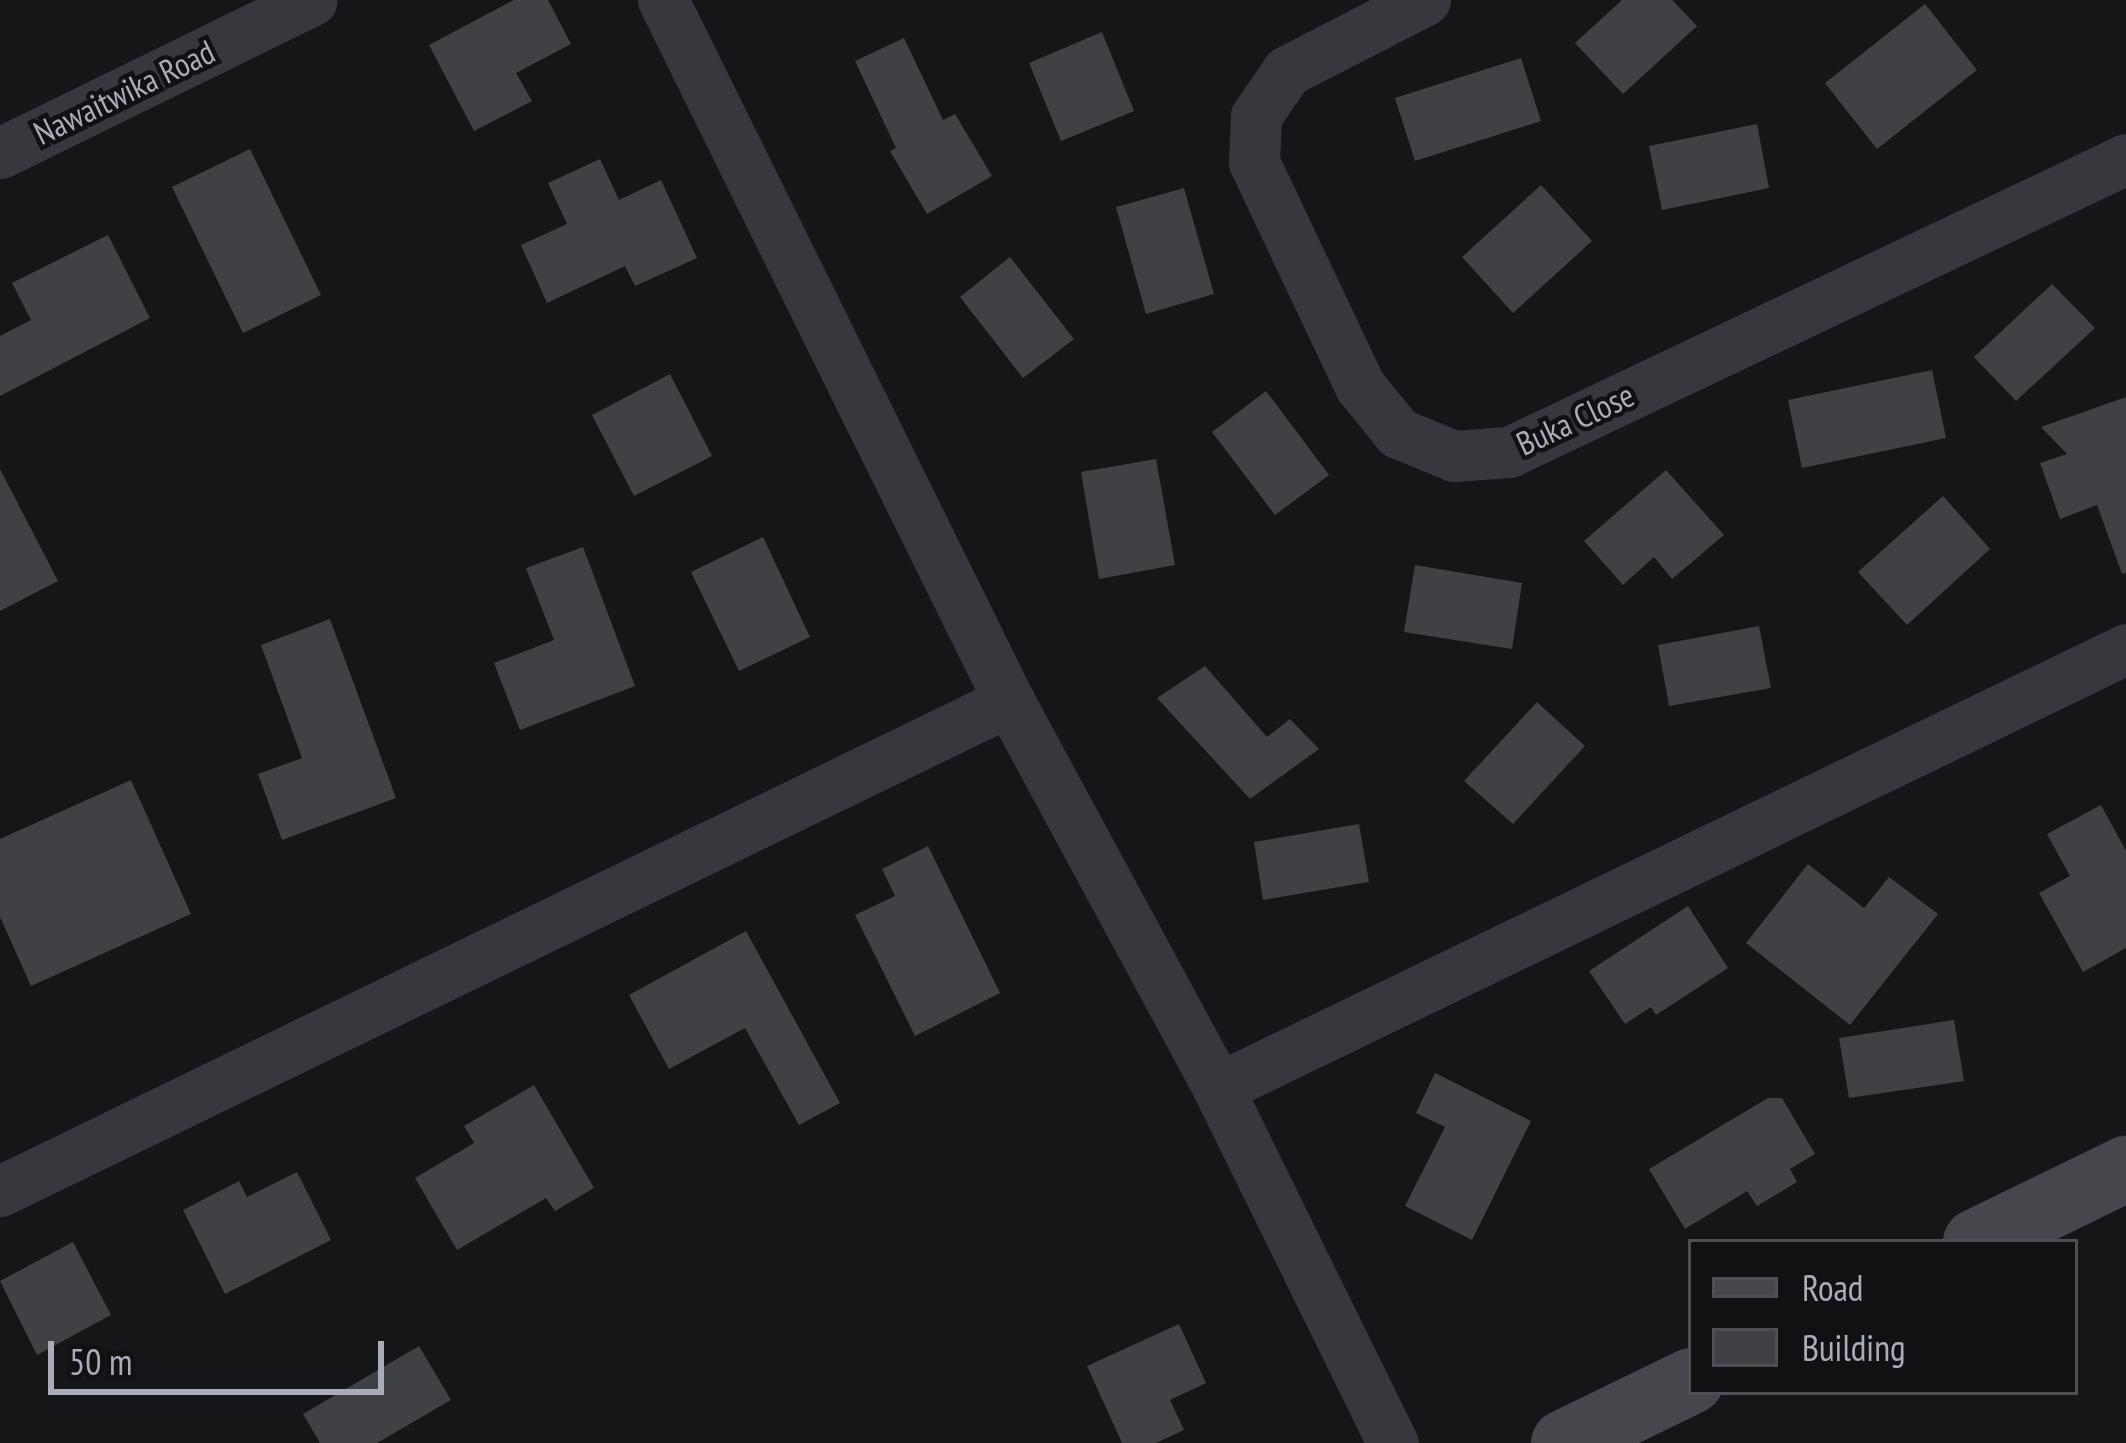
<!DOCTYPE html>
<style>
body{margin:0}
#map{position:relative;width:2126px;height:1443px;overflow:hidden;background:#161618;font-family:"PT Sans Narrow",sans-serif}
div>[style]{position:absolute}
[style*='--x']{left:calc(var(--x)*1px);top:calc(var(--y)*1px);width:calc(var(--w)*1px);rotate:calc(var(--a)*1deg)}
.building>*{inset:0;background:#404145}
.street>*{height:51px;margin:-25.5px;padding:0 25.5px;transform-origin:25.5px;border-radius:25.5px;background:#37383d}
.secondary>*{height:66px;margin:-33px;padding:0 33px;transform-origin:33px;border-radius:33px;background:#45474d}
span{translate:-50% -50%;white-space:nowrap;text-align:center;line-height:1.15;-webkit-text-stroke:9px #111113;paint-order:stroke}
.street-label{font-size:33px;color:#a8adb8}
.legend{position:absolute;left:1688px;top:1239px;width:390px;height:156px;box-sizing:border-box;background:#111113;border:3px solid #4d4f55;margin:0;padding:15px 21px;list-style:none;font-size:36px;color:#a8adb8}
.legend li{display:flex;align-items:center;gap:24px;height:60px}
.legend b{width:60px;border:3px solid #4d4f55}
.scale{position:absolute;left:48px;top:1341px;width:336px;height:54px;box-sizing:border-box;border:6px solid #a8adb8;border-top:0;padding-left:15px;font-size:36px;line-height:42px;white-space:nowrap;color:#a8adb8;-webkit-text-stroke:9px #111113;paint-order:stroke}
</style>
<div id="map">
<div class="building">
<div style="clip-path:polygon(514px 0,548px 0,571px 44px,516px 73px,532px 101px,474px 131px,429px 45px)"></div>
<div style="clip-path:polygon(1622px 0,1672px 0,1697px 26px,1623px 94px,1575px 43px)"></div>
<div style="clip-path:polygon(1925px 4px,1977px 70px,1877px 149px,1825px 83px)"></div>
<div style="clip-path:polygon(1102px 32px,1134px 111px,1061px 141px,1029px 63px)"></div>
<div style="clip-path:polygon(904px 38px,943px 120px,955px 114px,992px 176px,927px 214px,890px 151px,896px 148px,855px 61px)"></div>
<div style="clip-path:polygon(1521px 58px,1541px 121px,1415px 161px,1395px 98px)"></div>
<div style="clip-path:polygon(1757px 124px,1769px 188px,1662px 210px,1649px 146px)"></div>
<div style="clip-path:polygon(250px 149px,321px 295px,243px 333px,172px 187px)"></div>
<div style="clip-path:polygon(600px 159px,619px 200px,661px 180px,697px 258px,635px 286px,625px 266px,547px 303px,521px 245px,567px 224px,548px 183px)"></div>
<div style="clip-path:polygon(1541px 185px,1592px 241px,1513px 313px,1462px 257px)"></div>
<div style="clip-path:polygon(1184px 188px,1214px 294px,1146px 314px,1116px 207px)"></div>
<div style="clip-path:polygon(108px 235px,150px 318px,0 396px,0 336px,31px 320px,12px 283px)"></div>
<div style="clip-path:polygon(1010px 257px,1074px 339px,1023px 378px,960px 297px)"></div>
<div style="clip-path:polygon(2052px 284px,2095px 328px,2016px 401px,1974px 357px)"></div>
<div style="clip-path:polygon(1932px 370px,1946px 438px,1802px 468px,1788px 400px)"></div>
<div style="clip-path:polygon(670px 374px,712px 456px,634px 496px,592px 415px)"></div>
<div style="clip-path:polygon(1266px 391px,1329px 475px,1275px 515px,1212px 432px)"></div>
<div style="clip-path:polygon(2126px 397px,2126px 573px,2122px 574px,2097px 505px,2060px 519px,2040px 463px,2067px 454px,2041px 427px)"></div>
<div style="clip-path:polygon(1156px 459px,1175px 565px,1099px 579px,1081px 472px)"></div>
<div style="clip-path:polygon(0 469px,58px 581px,0 611px)"></div>
<div style="clip-path:polygon(1666px 470px,1724px 535px,1672px 579px,1654px 557px,1623px 585px,1584px 541px)"></div>
<div style="clip-path:polygon(1943px 496px,1990px 549px,1907px 625px,1858px 572px)"></div>
<div style="clip-path:polygon(763px 537px,810px 637px,739px 671px,691px 572px)"></div>
<div style="clip-path:polygon(583px 547px,635px 686px,520px 730px,494px 663px,554px 640px,526px 568px)"></div>
<div style="clip-path:polygon(1415px 565px,1522px 583px,1512px 649px,1404px 632px)"></div>
<div style="clip-path:polygon(330px 619px,396px 798px,282px 840px,258px 774px,302px 758px,261px 645px)"></div>
<div style="clip-path:polygon(1759px 626px,1771px 688px,1669px 706px,1658px 645px)"></div>
<div style="clip-path:polygon(1205px 666px,1267px 737px,1290px 719px,1319px 749px,1250px 799px,1157px 698px)"></div>
<div style="clip-path:polygon(1537px 702px,1585px 746px,1513px 824px,1464px 781px)"></div>
<div style="clip-path:polygon(131px 780px,191px 914px,31px 986px,0 917px,0 839px)"></div>
<div style="clip-path:polygon(2101px 805px,2126px 851px,2126px 948px,2083px 972px,2039px 893px,2070px 876px,2047px 834px)"></div>
<div style="clip-path:polygon(1359px 824px,1369px 882px,1263px 900px,1254px 842px)"></div>
<div style="clip-path:polygon(928px 846px,1000px 993px,915px 1036px,855px 915px,895px 896px,882px 869px)"></div>
<div style="clip-path:polygon(1808px 864px,1864px 908px,1889px 877px,1938px 914px,1850px 1025px,1746px 943px)"></div>
<div style="clip-path:polygon(1688px 906px,1728px 968px,1656px 1015px,1651px 1007px,1625px 1024px,1589px 971px)"></div>
<div style="clip-path:polygon(746px 931px,840px 1103px,799px 1125px,745px 1028px,669px 1069px,629px 995px)"></div>
<div style="clip-path:polygon(1954px 1020px,1964px 1081px,1849px 1098px,1839px 1038px)"></div>
<div style="clip-path:polygon(1435px 1073px,1531px 1121px,1472px 1240px,1405px 1206px,1445px 1127px,1416px 1113px)"></div>
<div style="clip-path:polygon(534px 1085px,594px 1188px,555px 1211px,546px 1198px,457px 1250px,415px 1178px,474px 1143px,464px 1126px)"></div>
<div style="clip-path:polygon(1768px 1098px,1782px 1098px,1815px 1154px,1790px 1169px,1797px 1182px,1757px 1206px,1747px 1191px,1685px 1229px,1649px 1169px)"></div>
<div style="clip-path:polygon(297px 1172px,331px 1240px,225px 1294px,183px 1210px,239px 1181px,247px 1197px)"></div>
<div style="clip-path:polygon(73px 1242px,111px 1315px,37px 1355px,0 1281px)"></div>
<div style="clip-path:polygon(1179px 1324px,1206px 1383px,1170px 1400px,1184px 1430px,1156px 1443px,1122px 1443px,1087px 1366px)"></div>
<div style="clip-path:polygon(419px 1346px,451px 1400px,377px 1443px,320px 1443px,303px 1414px)"></div>
</div>
<div class="street">
<div style="--x:663;--y:0;--w:782;--a:63.73"></div>
<div style="--x:1009;--y:701;--w:440;--a:61.6"></div>
<div style="--x:1218;--y:1088;--w:396;--a:63.8"></div>
<div style="--x:1425;--y:0;--w:155;--a:152.8"></div>
<div style="--x:1287;--y:71;--w:55;--a:124.6"></div>
<div style="--x:1256;--y:116;--w:46;--a:92.5"></div>
<div style="--x:1254;--y:162;--w:248;--a:64.7"></div>
<div style="--x:1360;--y:386;--w:60;--a:51"></div>
<div style="--x:1398;--y:433;--w:61;--a:22.3"></div>
<div style="--x:1454;--y:456;--w:55;--a:-4.2"></div>
<div style="--x:1509;--y:452;--w:683;--a:-25.4"></div>
<div style="--x:0;--y:153;--w:347;--a:-26.1"></div>
<div style="--x:1218;--y:1088;--w:1009;--a:-25.8"></div>
<div style="--x:0;--y:1191;--w:1122;--a:-25.9"></div>
</div>
<div class="secondary">
<div style="--x:1976;--y:1242;--w:167;--a:-26"></div>
<div style="--x:1564;--y:1443;--w:141;--a:-26"></div>
</div>
<div class="street-label">
<span style="left:124px;top:92px;rotate:-26deg">Nawaitwika Road</span>
<span style="left:1575px;top:419px;rotate:-25deg">Buka Close</span>
</div>
<ul class="legend">
<li><b style="height:15px;background:#45474d"></b>Road</li>
<li><b style="height:33px;background:#404145"></b>Building</li>
</ul>
<div class="scale">50 m</div>
</div>
